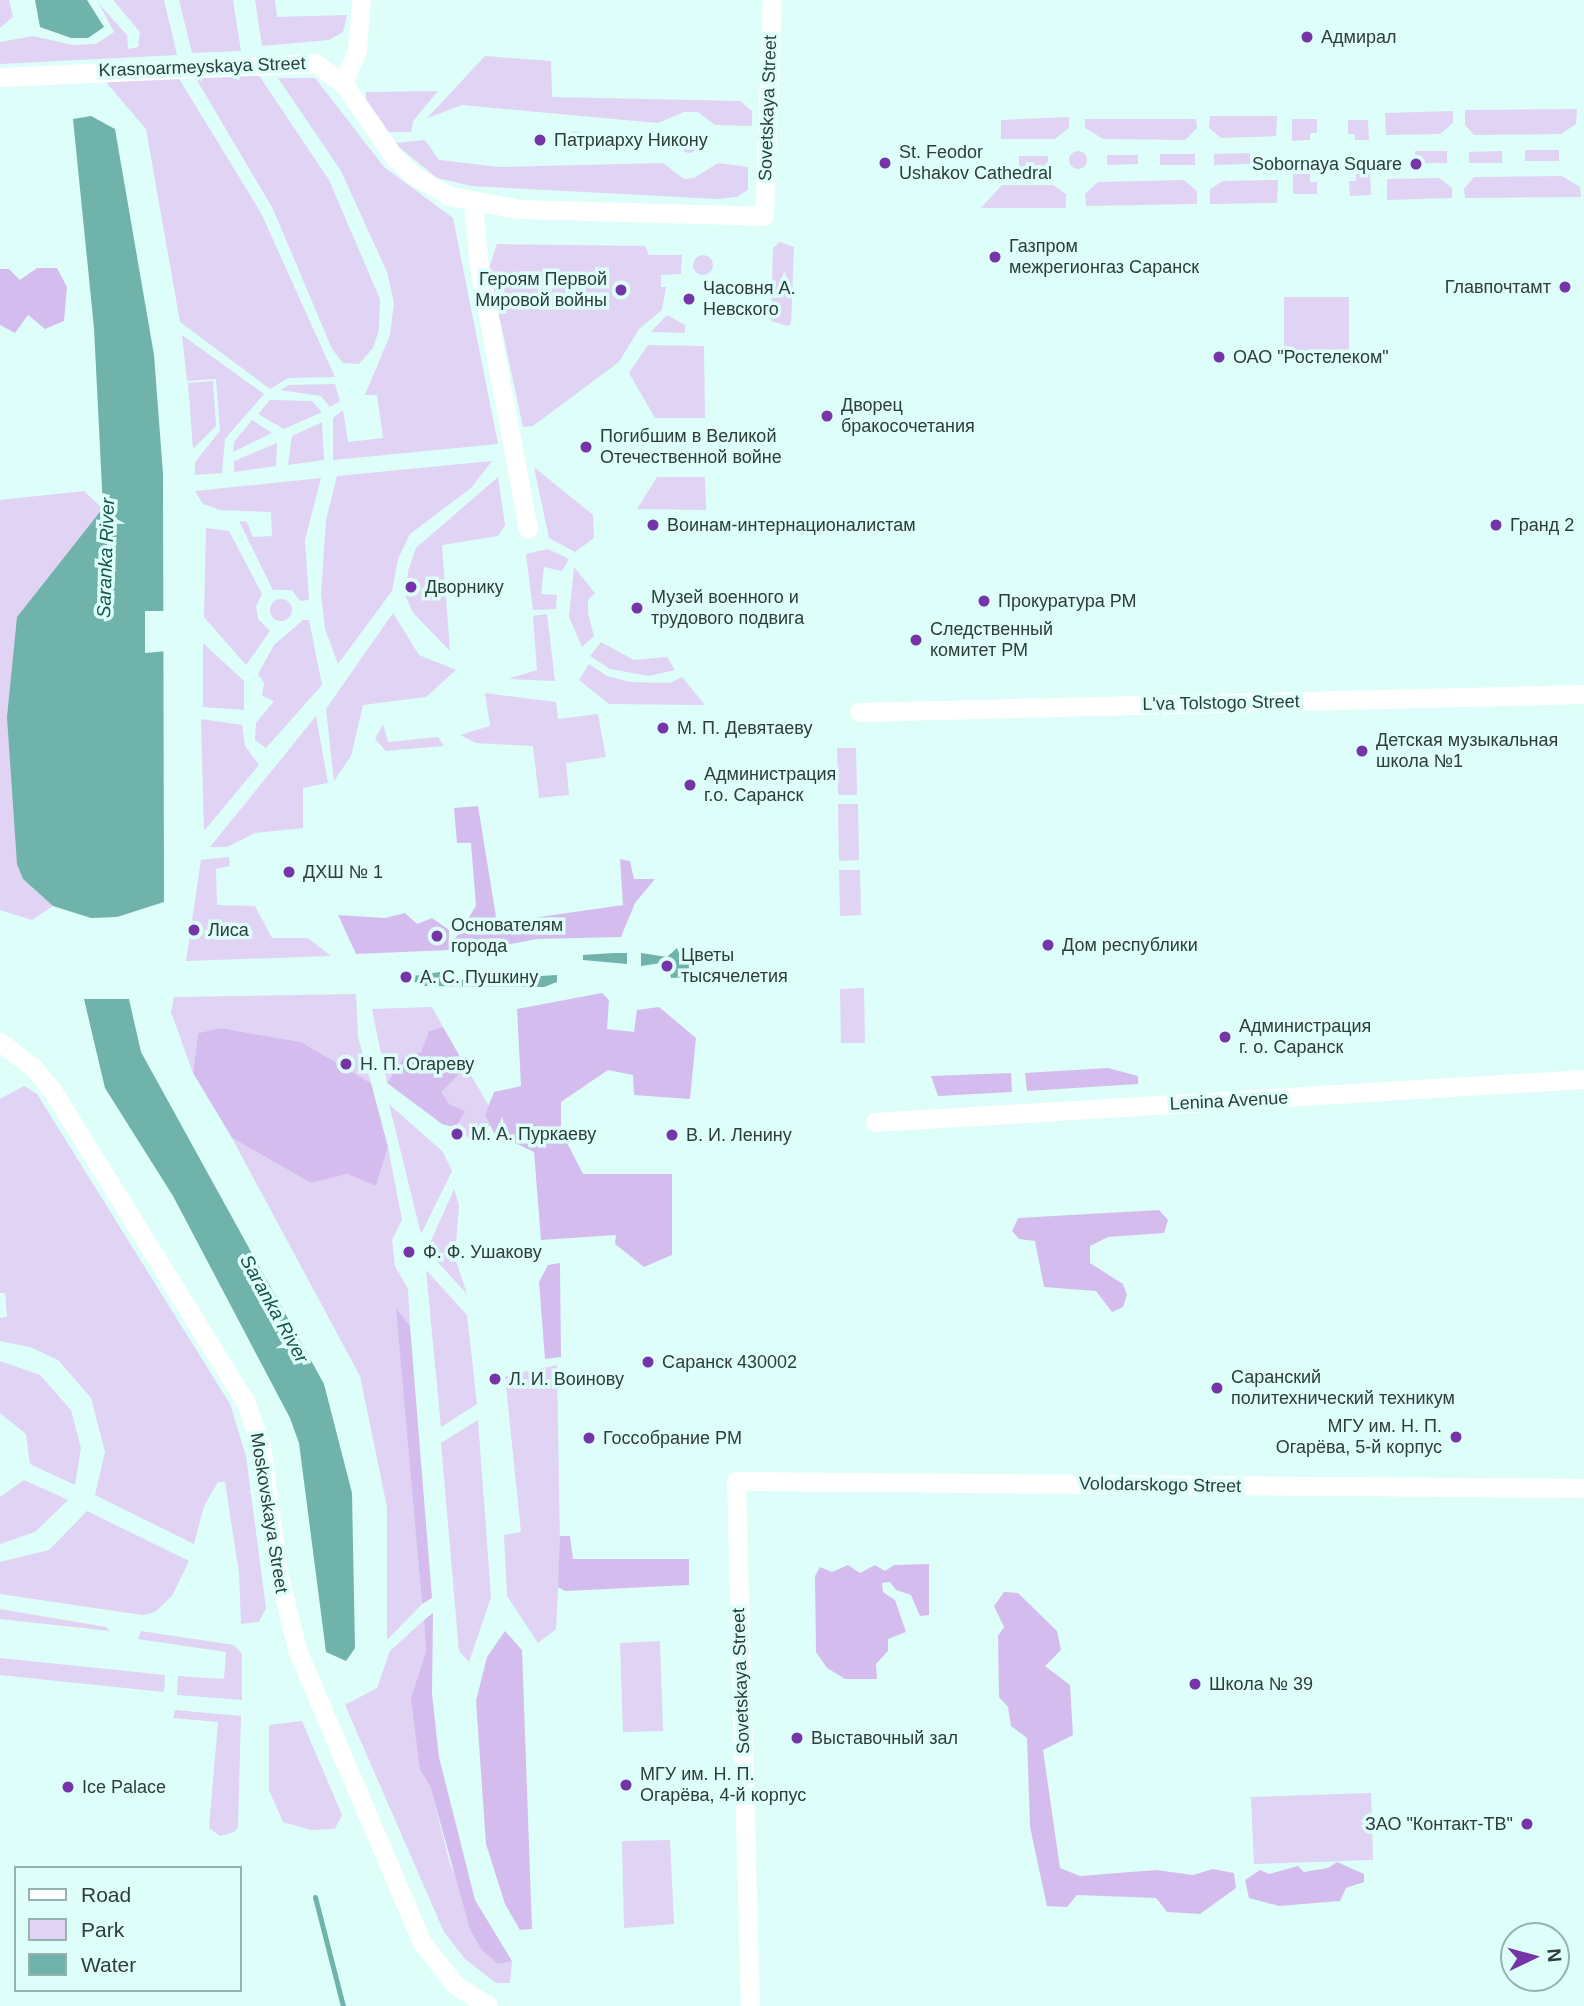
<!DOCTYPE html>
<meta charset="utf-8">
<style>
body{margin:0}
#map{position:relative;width:1584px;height:2006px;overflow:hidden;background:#defefa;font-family:Arial,sans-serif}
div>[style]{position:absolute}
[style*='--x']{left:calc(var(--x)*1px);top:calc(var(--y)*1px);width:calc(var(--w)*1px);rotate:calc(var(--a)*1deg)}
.green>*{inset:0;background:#e1d3f3}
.round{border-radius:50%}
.forest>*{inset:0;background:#d4bdee}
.water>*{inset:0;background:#6fb3ab}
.pier>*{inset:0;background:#defefa}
.stream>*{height:5px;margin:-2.5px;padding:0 2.5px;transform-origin:2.5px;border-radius:2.5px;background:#6fb3ab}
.minor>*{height:19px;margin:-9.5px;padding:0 9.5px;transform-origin:9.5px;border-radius:9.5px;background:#fff}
.dots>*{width:19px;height:19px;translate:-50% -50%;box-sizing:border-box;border:4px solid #defefa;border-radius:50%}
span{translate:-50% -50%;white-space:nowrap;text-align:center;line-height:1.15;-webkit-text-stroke:7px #defefa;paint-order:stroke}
.poi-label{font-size:18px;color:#2d3d3b}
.left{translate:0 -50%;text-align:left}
.right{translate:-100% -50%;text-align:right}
.street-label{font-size:18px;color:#2d3d3b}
.water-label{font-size:19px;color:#17534d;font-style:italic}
.legend{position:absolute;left:14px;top:1866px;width:228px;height:126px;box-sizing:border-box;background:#defefa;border:2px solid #97b1ae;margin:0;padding:9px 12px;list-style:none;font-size:21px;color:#2d3d3b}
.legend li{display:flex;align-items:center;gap:14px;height:35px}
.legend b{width:35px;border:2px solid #97b1ae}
.north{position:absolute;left:1500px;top:1922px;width:70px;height:70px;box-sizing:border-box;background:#defefa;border:2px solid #97b1ae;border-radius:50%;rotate:85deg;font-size:19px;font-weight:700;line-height:28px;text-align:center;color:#2d3d3b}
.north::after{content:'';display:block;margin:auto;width:24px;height:32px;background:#7535a9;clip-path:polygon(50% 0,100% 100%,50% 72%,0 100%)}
</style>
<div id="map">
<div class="green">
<div style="clip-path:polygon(0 0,9px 0,13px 17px,0 28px)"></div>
<div style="clip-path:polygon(113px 0,164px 0,177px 55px,0 64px,0 42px,33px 36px,73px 45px,96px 44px,114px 32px,99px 4px,127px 35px,128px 49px,138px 47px,140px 32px)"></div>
<div style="clip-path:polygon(179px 0,233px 0,241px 51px,192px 53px)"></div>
<div style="clip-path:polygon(255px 0,275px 0,277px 17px,347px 15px,343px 32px,329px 40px,262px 46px)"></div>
<div style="clip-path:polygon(485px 56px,551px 61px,552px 97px,740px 101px,752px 111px,752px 126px,715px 125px,698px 112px,684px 112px,658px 123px,462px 105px,427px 118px)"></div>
<div style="clip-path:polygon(258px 74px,329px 180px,380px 299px,379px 330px,373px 348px,359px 364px,343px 363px,332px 349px,273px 209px,194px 75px)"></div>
<div style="clip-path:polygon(178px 77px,261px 213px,335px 377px,288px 378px,270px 389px,180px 322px,146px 129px,105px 81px)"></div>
<div style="clip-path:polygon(278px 78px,315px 78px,384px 167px,453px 218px,498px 444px,333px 460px,333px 418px,343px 410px,348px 442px,383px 438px,377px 395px,365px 395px,390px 335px,394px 303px,387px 272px,341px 171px)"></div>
<div style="clip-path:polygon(438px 91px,413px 121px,411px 132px,385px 132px,366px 100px,366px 92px)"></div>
<div style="clip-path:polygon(1577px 109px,1576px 124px,1561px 134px,1474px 135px,1465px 125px,1465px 110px)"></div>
<div style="clip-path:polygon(1453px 111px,1453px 123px,1440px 134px,1386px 135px,1385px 113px)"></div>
<div style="clip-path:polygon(1210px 116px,1277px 116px,1276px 136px,1221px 138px,1209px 128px)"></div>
<div style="clip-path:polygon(1069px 117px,1069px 128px,1055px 139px,1001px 139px,1001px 120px)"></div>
<div style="clip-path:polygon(1085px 119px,1196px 119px,1197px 128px,1185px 140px,1103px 139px,1085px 128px)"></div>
<div style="clip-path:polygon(1292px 119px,1317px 119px,1317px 133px,1310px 133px,1310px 140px,1292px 141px)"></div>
<div style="clip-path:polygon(1348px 120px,1368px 120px,1369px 140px,1355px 140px,1355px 134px,1348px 134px)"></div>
<div class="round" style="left:566px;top:131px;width:18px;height:18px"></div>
<div class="round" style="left:680px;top:135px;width:18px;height:18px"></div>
<div style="clip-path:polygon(425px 140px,439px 160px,500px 167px,663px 163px,684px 179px,694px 178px,718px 163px,748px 167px,748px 190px,737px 197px,717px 199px,472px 186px,437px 178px,394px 143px)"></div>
<div style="clip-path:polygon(1525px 150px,1559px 150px,1559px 161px,1525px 161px)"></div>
<div class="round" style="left:1069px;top:151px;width:18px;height:18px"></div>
<div style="clip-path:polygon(1415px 151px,1447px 151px,1447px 163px,1415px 163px)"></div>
<div style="clip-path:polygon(1502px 151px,1502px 163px,1469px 163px,1469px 152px)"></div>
<div style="clip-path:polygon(1250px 153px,1250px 164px,1214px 165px,1214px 154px)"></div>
<div style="clip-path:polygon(1160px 154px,1195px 154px,1195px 165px,1160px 165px)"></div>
<div style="clip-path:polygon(1107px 155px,1138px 155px,1138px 164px,1107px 165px)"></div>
<div style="clip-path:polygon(1048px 156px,1048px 167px,1019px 167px,1019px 156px)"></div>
<div style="clip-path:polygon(1293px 174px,1310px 174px,1310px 182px,1317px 182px,1317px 194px,1293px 194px)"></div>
<div style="clip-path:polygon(1356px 174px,1370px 174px,1371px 195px,1350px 196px,1349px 181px,1356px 181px)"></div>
<div style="clip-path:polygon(1562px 176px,1580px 187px,1581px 197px,1465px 198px,1464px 189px,1474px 177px)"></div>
<div style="clip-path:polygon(1439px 178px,1452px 188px,1452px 198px,1387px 200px,1387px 179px)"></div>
<div style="clip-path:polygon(1184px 180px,1197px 191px,1197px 204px,1086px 206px,1085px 194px,1098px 182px)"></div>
<div style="clip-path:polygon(1278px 180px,1277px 203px,1210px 204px,1210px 189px,1223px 181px)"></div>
<div style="clip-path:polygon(1002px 185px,1053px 185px,1066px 194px,1066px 208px,981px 208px)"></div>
<div style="clip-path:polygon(780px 242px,794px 247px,791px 324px,788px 326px,771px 321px,773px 248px)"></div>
<div style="clip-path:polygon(497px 244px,645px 246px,649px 255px,682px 255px,681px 274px,661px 275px,661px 287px,666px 287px,662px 310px,639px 329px,619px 362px,533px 426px,523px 427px,489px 268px)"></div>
<div class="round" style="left:693px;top:255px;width:20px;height:20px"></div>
<div style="clip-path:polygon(1284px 297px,1349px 297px,1349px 357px,1284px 357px)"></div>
<div style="clip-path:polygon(667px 315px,685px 325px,685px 333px,651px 332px)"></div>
<div style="clip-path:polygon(182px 335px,264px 394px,225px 439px,222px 473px,195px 475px,195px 462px,220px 431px,216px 379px,187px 381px)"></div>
<div style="clip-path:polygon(648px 345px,704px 346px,705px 418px,655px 418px,629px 373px)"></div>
<div style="clip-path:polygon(213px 381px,216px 426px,193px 449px,188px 383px)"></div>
<div style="clip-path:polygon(335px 384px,340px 401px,330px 407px,321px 396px,280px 390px,289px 385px)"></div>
<div style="clip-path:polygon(270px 400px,312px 401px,322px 412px,284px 429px,258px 414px)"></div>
<div style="clip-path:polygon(252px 420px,272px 433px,233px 452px,234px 442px)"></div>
<div style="clip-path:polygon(322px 422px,324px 460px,288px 465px,292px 436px)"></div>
<div style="clip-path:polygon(277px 443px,276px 466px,234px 472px,234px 461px)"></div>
<div style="clip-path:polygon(492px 461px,471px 488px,410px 534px,398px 559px,392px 591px,338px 664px,325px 629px,321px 594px,326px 520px,337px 476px)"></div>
<div style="clip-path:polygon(534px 467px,593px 515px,594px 538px,575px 552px,549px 538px)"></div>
<div style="clip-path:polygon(498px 477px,505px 525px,498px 536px,442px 545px,450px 651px,413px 613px,406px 597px,408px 571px,416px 548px)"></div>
<div style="clip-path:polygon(657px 477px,705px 477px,706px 510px,637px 509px)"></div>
<div style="clip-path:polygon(321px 478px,305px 540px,309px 600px,300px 601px,292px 590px,273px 590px,239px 521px,247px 522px,253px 537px,272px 536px,271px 512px,220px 510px,203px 504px,195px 491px)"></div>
<div style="clip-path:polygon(84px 491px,103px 509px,17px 617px,23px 879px,53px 906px,32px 920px,0 910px,0 500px)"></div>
<div style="clip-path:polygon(206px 528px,229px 531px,262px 594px,256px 606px,258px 619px,270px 631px,246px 665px,204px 617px)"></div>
<div style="clip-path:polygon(548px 549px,569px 559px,562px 571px,544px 567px,541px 594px,557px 595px,556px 609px,533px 610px,526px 554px)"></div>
<div style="clip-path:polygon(574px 567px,595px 593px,588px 600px,588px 613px,594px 636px,582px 647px,569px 617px)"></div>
<div class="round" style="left:270px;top:599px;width:22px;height:22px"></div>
<div style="clip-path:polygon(393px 613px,419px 655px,456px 670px,426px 697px,363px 705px,351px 756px,334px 781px,326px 709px)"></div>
<div style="clip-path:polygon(547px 614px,555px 681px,508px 679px,537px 670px,533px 616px)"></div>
<div style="clip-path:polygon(303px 620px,309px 620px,322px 685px,266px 748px,255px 740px,256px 723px,274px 701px,262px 696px,264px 683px,258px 674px,274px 645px)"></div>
<div style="clip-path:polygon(601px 642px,634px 660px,667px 657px,675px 670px,649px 676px,610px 669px,590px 656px)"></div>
<div style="clip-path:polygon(203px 643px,244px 681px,244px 710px,203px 707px)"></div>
<div style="clip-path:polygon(589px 664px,607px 676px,630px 682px,670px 683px,682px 677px,705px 705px,609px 704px,579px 680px)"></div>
<div style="clip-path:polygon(485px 693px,556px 702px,558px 719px,598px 714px,606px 757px,566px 763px,569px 795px,539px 798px,533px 746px,476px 743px,460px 735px,490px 726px)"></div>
<div style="clip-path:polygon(316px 716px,328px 783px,303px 788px,303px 828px,255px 833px,227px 847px,210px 847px)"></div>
<div style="clip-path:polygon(201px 719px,242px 725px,245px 746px,259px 765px,204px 831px)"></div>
<div style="clip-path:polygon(383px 724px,388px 742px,438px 737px,444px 746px,386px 751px,375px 739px)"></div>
<div style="clip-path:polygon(837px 748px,856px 748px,857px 795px,838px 795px)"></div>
<div style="clip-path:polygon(838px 804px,858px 804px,859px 860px,839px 861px)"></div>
<div style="clip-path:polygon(229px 857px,230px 866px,216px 869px,217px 905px,255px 906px,272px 938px,308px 938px,331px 956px,186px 961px,201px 860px)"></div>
<div style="clip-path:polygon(839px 870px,860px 870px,861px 915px,840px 916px)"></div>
<div style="clip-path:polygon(864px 988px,865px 1043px,841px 1043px,840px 989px)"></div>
<div style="clip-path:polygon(356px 994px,358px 1037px,371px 1083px,301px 1042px,221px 1028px,198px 1033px,193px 1073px,171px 1012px,174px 997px)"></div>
<div style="clip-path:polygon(432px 1007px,443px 1027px,429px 1031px,421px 1052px,403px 1060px,387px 1083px,372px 1009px)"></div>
<div style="clip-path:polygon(466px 1067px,489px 1106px,485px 1115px,490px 1125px,472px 1140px,456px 1128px,460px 1125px,440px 1092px)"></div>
<div style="clip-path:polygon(24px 1086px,37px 1094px,230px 1404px,246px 1456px,266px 1608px,259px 1622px,241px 1624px,239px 1573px,225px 1482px,218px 1482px,204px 1506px,194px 1544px,95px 1495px,105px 1452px,91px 1398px,58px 1360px,30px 1347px,0 1341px,0 1318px,7px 1317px,5px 1293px,0 1293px,0 1099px)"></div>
<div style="clip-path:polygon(389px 1104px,443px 1152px,452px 1171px,421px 1234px)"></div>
<div style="clip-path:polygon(232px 1138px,311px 1183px,347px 1174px,376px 1186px,388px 1147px,402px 1220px,392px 1240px,395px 1266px,408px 1289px,410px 1326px,397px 1310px,422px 1604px,387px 1640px,387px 1507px,360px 1376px)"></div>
<div style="clip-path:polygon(454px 1189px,459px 1205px,455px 1258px,467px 1294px,432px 1256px,431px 1241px)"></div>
<div style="clip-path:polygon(426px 1270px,467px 1315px,477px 1404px,441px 1427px)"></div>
<div style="clip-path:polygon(0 1361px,40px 1375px,71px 1410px,81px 1448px,75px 1485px,30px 1464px,26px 1434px,0 1413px)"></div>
<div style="clip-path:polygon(557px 1365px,560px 1546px,556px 1629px,538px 1643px,507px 1596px,504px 1535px,521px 1532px,505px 1376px)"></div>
<div style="clip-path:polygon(478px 1420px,491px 1597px,469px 1662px,459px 1651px,441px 1443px)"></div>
<div style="clip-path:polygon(24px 1480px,68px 1500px,35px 1532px,0 1544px,0 1497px)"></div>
<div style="clip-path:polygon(87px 1511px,189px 1561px,172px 1596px,155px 1612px,142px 1615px,0 1594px,0 1562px,49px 1550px)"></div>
<div style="clip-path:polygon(0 1609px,106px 1627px,110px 1631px,0 1619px)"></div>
<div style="clip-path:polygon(424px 1620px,426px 1652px,420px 1674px,417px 1735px,420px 1770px,430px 1786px,450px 1864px,498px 1964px,512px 1961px,510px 1983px,496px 1983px,465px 1959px,444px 1932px,345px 1705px,377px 1688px,390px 1651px)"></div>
<div style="clip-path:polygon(141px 1631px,234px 1645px,242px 1654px,242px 1700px,177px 1695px,178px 1676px,224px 1679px,226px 1652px,138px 1639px)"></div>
<div style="clip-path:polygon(660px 1641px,663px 1731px,623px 1732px,620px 1643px)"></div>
<div style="clip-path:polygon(0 1658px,165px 1675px,164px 1692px,0 1675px)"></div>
<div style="clip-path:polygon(175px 1710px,241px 1716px,238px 1827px,234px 1832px,220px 1836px,209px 1828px,218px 1722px,173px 1718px)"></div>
<div style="clip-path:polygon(302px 1721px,342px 1815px,335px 1829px,311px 1830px,283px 1822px,269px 1790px,269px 1725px)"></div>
<div style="clip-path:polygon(1371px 1793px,1373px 1860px,1254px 1864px,1251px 1797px)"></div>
<div style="clip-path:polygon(670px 1840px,674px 1924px,624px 1928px,622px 1841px)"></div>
</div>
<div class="forest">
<div style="clip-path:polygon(37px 268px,57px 268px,67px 287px,64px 321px,45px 329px,28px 315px,15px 333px,0 325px,0 269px,9px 269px,20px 280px)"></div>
<div style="clip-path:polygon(478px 806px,497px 923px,623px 905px,620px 859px,630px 861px,634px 879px,655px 879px,635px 903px,621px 937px,537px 939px,489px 948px,453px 942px,476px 906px,471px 843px,457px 843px,454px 808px)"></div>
<div style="clip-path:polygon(405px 913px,417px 924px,432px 918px,449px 930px,449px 950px,356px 954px,338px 915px,385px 918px)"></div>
<div style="clip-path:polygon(602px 993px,609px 1000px,607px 1029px,634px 1032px,637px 1010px,659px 1007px,696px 1038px,690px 1099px,634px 1095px,633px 1075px,608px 1070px,561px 1102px,561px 1131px,583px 1174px,672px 1174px,672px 1255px,644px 1267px,615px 1244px,616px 1235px,541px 1240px,534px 1152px,494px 1133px,485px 1115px,494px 1092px,521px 1086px,517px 1009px)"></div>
<div style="clip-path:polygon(443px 1027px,466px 1067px,441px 1092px,449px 1104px,465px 1111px,456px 1128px,442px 1124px,387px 1083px,403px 1059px,421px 1052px,429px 1031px)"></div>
<div style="clip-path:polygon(221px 1028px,301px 1042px,371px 1083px,388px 1147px,376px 1186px,347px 1174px,311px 1183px,232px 1138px,193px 1073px,198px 1033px)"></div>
<div style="clip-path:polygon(1108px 1068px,1138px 1076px,1138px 1084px,1027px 1091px,1025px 1073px)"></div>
<div style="clip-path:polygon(1011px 1073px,1012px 1092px,938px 1096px,931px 1076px)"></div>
<div style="clip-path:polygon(1159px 1210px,1168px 1220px,1164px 1233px,1108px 1237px,1090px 1246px,1090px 1263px,1123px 1284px,1127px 1295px,1123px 1307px,1112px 1312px,1096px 1291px,1044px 1287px,1035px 1241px,1019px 1239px,1012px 1231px,1018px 1218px)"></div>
<div style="clip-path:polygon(560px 1263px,561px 1357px,545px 1359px,539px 1282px,548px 1265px)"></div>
<div style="clip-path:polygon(396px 1308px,410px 1326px,432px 1598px,422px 1604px)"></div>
<div style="clip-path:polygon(560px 1536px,570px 1536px,573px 1559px,689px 1559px,689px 1585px,565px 1591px,558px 1587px)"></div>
<div style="clip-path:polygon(929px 1564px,929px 1615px,920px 1616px,911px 1595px,896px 1590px,890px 1582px,882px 1583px,883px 1592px,895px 1600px,906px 1632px,888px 1639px,888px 1651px,876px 1664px,877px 1679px,845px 1679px,827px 1668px,816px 1652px,815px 1576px,820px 1567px,832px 1572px,848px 1565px,860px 1573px,875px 1565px,885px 1571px,894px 1565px)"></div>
<div style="clip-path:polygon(1004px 1592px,1018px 1593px,1057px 1631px,1061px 1650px,1045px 1666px,1070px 1685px,1073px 1735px,1043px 1750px,1060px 1868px,1080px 1876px,1156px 1870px,1193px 1875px,1213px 1869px,1234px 1873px,1236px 1888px,1200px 1914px,1167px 1912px,1156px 1898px,1077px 1895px,1067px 1907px,1047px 1906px,1030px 1827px,1027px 1738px,1011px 1726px,1008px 1707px,999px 1697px,998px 1636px,1004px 1627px,994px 1606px)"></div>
<div style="clip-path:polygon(433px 1613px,432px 1694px,439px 1757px,475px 1900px,512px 1961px,498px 1964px,482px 1950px,470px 1929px,430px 1786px,420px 1770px,411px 1698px,426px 1652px,424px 1620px)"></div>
<div style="clip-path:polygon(505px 1631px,522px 1650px,532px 1929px,520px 1930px,505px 1904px,486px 1844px,476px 1701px,487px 1657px)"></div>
<div style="clip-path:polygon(1337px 1862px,1364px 1874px,1364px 1882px,1346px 1888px,1340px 1901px,1279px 1906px,1249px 1898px,1245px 1880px,1260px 1870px,1269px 1874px,1298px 1866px,1304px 1872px,1328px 1868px)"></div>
</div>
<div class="water">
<div style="clip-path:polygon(35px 0,87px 0,104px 27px,88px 38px,71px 38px,40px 27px)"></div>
<div style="clip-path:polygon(91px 116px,115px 129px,154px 355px,163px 474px,164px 902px,117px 917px,91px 918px,53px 906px,23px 879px,17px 864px,7px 717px,17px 617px,103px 508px,94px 328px,73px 119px)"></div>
<div style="clip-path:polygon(677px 948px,680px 956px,694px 959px,687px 977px,671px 978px,667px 962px,641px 966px,641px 953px,667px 957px)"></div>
<div style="clip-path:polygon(614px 953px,627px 953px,627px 964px,583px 960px,583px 955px)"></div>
<div style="clip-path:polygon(440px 972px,448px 972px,448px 980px,465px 979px,466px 972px,474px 972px,475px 980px,557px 975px,557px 982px,544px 987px,422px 986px,406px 977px)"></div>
<div style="clip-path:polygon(84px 999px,129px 999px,141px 1052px,324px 1384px,352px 1493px,355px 1648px,346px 1661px,326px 1652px,299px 1443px,290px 1418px,173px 1196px,105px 1088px)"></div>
</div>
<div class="pier">
<div style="clip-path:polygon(145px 611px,167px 611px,167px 651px,145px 653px)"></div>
</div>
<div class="stream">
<div style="--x:315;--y:1897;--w:113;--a:75.6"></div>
</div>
<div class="minor">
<div style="--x:0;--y:77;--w:315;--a:-2.5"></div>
<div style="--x:315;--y:63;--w:34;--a:36"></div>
<div style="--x:343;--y:83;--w:91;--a:55.3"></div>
<div style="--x:395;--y:158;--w:25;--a:43"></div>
<div style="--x:413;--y:175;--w:43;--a:29.6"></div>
<div style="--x:450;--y:196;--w:70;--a:10.7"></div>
<div style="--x:519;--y:209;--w:245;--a:1.6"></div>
<div style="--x:764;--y:216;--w:216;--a:-87.9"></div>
<div style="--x:343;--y:83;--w:36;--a:-67"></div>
<div style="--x:357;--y:50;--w:50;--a:-85.4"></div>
<div style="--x:473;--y:204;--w:63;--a:84.6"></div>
<div style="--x:479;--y:267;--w:266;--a:79.4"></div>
<div style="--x:859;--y:712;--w:725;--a:-1.42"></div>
<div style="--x:0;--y:1042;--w:43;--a:37.4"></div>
<div style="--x:34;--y:1068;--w:28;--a:51"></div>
<div style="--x:52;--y:1090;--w:368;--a:58.2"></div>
<div style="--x:246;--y:1403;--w:46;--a:70.8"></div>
<div style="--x:261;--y:1446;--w:127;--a:82.3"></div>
<div style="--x:278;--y:1572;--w:82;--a:76"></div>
<div style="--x:298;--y:1652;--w:314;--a:66.9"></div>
<div style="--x:421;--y:1941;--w:56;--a:52.3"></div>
<div style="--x:455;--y:1985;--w:39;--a:32"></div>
<div style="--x:875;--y:1122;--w:710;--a:-3.47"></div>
<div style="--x:750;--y:2006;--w:525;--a:-91.53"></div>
<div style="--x:736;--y:1481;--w:848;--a:0.47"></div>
</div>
<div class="dots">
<div style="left:1307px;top:37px;background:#7535a9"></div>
<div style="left:540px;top:140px;background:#7535a9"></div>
<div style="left:885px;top:163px;background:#7535a9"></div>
<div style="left:1416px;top:164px;background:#7535a9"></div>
<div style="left:995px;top:257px;background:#7535a9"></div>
<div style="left:1565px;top:287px;background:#7535a9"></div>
<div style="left:621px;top:290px;background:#7535a9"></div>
<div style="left:689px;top:299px;background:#7535a9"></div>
<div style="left:1219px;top:357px;background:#7535a9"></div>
<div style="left:827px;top:416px;background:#7535a9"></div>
<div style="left:586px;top:447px;background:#7535a9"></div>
<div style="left:653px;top:525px;background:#7535a9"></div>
<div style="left:1496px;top:525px;background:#7535a9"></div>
<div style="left:411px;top:587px;background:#7535a9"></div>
<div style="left:984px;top:601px;background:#7535a9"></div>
<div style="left:637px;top:608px;background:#7535a9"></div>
<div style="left:916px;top:640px;background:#7535a9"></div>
<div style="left:663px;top:728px;background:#7535a9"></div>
<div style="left:1362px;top:751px;background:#7535a9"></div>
<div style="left:690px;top:785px;background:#7535a9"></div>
<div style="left:289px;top:872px;background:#7535a9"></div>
<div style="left:194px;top:930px;background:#7535a9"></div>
<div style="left:437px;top:936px;background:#7535a9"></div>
<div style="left:1048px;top:945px;background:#7535a9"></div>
<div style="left:667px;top:966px;background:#7535a9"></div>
<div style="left:406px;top:977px;background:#7535a9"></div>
<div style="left:1225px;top:1037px;background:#7535a9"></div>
<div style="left:346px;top:1064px;background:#7535a9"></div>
<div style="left:457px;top:1134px;background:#7535a9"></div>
<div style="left:672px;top:1135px;background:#7535a9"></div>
<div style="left:409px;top:1252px;background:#7535a9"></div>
<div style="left:648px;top:1362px;background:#7535a9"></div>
<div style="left:495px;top:1379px;background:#7535a9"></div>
<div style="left:1217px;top:1388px;background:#7535a9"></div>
<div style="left:1456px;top:1437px;background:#7535a9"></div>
<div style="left:589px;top:1438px;background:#7535a9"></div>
<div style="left:1195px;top:1684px;background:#7535a9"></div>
<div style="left:797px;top:1738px;background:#7535a9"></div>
<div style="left:626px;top:1785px;background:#7535a9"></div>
<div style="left:68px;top:1787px;background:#7535a9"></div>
<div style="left:1527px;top:1824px;background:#7535a9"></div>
</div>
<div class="poi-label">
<span class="left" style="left:1321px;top:37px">Адмирал</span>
<span class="left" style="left:554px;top:140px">Патриарху Никону</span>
<span class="left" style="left:899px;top:163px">St. Feodor<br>Ushakov Cathedral</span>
<span class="right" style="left:1402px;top:164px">Sobornaya Square</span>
<span class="left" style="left:1009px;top:257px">Газпром<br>межрегионгаз Саранск</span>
<span class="right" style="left:607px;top:290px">Героям Первой<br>Мировой войны</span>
<span class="right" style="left:1551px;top:287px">Главпочтамт</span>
<span class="left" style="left:703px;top:299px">Часовня А.<br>Невского</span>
<span class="left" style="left:1233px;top:357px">ОАО "Ростелеком"</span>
<span class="left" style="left:841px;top:416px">Дворец<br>бракосочетания</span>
<span class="left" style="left:600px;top:447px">Погибшим в Великой<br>Отечественной войне</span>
<span class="left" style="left:667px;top:525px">Воинам-интернационалистам</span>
<span class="left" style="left:1510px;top:525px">Гранд 2</span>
<span class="left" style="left:425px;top:587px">Дворнику</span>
<span class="left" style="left:651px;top:608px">Музей военного и<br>трудового подвига</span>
<span class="left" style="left:998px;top:601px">Прокуратура РМ</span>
<span class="left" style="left:930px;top:640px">Следственный<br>комитет РМ</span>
<span class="left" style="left:677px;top:728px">М. П. Девятаеву</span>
<span class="left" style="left:1376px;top:751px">Детская музыкальная<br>школа №1</span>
<span class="left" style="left:704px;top:785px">Администрация<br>г.о. Саранск</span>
<span class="left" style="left:303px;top:872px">ДХШ № 1</span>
<span class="left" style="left:451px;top:936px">Основателям<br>города</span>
<span class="left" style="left:208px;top:930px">Лиса</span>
<span class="left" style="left:1062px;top:945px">Дом республики</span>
<span class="left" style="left:681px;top:966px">Цветы<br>тысячелетия</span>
<span class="left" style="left:420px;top:977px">А. С. Пушкину</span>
<span class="left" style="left:1239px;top:1037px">Администрация<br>г. о. Саранск</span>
<span class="left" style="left:360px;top:1064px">Н. П. Огареву</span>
<span class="left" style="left:471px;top:1134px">М. А. Пуркаеву</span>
<span class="left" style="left:686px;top:1135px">В. И. Ленину</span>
<span class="left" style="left:423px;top:1252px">Ф. Ф. Ушакову</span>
<span class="left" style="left:662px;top:1362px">Саранск 430002</span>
<span class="left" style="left:1231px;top:1388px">Саранский<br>политехнический техникум</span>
<span class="left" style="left:509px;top:1379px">Л. И. Воинову</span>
<span class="right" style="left:1442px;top:1437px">МГУ им. Н. П.<br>Огарёва, 5-й корпус</span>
<span class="left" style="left:603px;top:1438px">Госсобрание РМ</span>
<span class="left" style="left:1209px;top:1684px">Школа № 39</span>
<span class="left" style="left:811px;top:1738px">Выставочный зал</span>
<span class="left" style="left:640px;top:1785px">МГУ им. Н. П.<br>Огарёва, 4-й корпус</span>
<span class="left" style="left:82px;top:1787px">Ice Palace</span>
<span class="right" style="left:1513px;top:1824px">ЗАО "Контакт-ТВ"</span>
</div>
<div class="street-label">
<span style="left:202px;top:67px;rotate:-2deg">Krasnoarmeyskaya Street</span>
<span style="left:768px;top:108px;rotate:-88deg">Sovetskaya Street</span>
<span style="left:1221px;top:703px;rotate:-1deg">L'va Tolstogo Street</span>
<span style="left:1229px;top:1101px;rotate:-3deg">Lenina Avenue</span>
<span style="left:1160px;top:1485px;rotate:1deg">Volodarskogo Street</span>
<span style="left:269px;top:1513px;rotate:81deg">Moskovskaya Street</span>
<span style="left:741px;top:1681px;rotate:-92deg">Sovetskaya Street</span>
</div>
<div class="water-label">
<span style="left:106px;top:558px;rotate:-88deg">Saranka River</span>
<span style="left:274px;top:1309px;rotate:61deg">Saranka River</span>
</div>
<ul class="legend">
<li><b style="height:9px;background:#fff"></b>Road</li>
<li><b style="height:19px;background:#e1d3f3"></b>Park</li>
<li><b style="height:19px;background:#6fb3ab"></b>Water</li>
</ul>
<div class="north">N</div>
</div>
